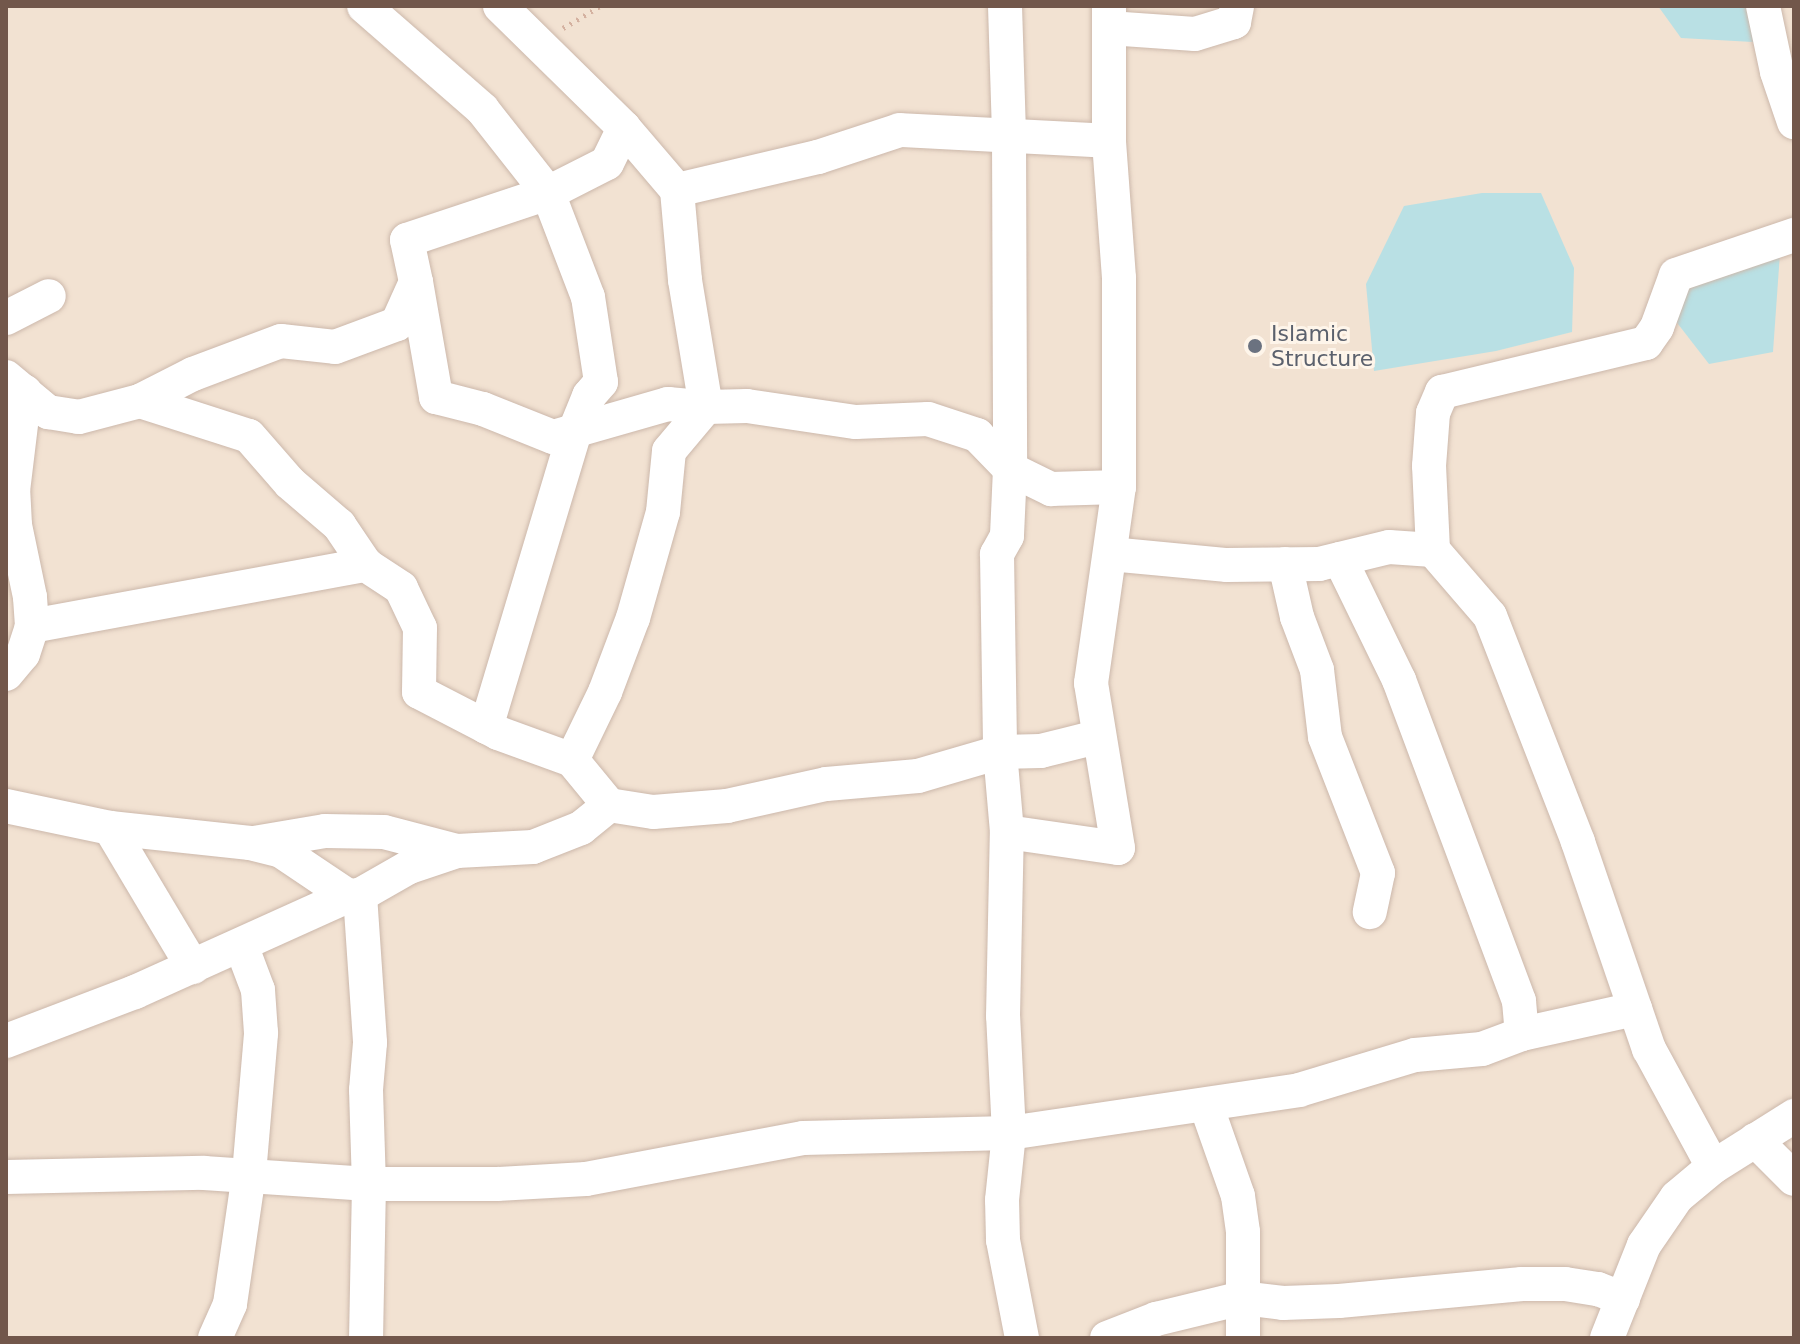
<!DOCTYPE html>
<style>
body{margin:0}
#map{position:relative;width:1800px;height:1344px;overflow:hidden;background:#fbf1e4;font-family:"DejaVu Sans",sans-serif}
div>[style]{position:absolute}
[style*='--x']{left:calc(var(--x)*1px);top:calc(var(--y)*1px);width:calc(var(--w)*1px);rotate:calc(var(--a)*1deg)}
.residential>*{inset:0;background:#f2e2d2}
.water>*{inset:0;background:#b9e0e4}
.path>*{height:5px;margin-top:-2.5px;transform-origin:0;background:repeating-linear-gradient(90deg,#d4b1a0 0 2px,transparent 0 8px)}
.roads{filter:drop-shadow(0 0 2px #ccb8ab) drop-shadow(0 0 2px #ccb8ab)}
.minor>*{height:34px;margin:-17px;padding:0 17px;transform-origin:17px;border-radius:17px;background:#fff}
.dots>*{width:22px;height:22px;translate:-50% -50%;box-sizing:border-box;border:4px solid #fef5ea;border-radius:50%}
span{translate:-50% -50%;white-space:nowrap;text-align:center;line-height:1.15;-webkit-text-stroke:6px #fef5ea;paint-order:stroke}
.worship-label{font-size:22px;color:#5b616d}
.left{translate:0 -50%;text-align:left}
.frame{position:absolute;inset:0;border:8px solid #72574b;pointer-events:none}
</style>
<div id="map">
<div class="residential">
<div style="clip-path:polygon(6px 6px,1794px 6px,1794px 1338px,6px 1338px)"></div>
</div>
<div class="water">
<div style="clip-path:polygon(1658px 6px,1778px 6px,1771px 43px,1681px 38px)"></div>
<div style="clip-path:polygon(1482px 193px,1541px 193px,1574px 268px,1572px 332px,1496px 351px,1374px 371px,1366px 284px,1404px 206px)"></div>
<div style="clip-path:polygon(1780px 253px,1773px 352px,1709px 364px,1671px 315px,1700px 270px)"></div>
</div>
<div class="path">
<div style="--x:563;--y:28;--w:43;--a:-30.7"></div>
</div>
<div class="roads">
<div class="minor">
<div style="--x:364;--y:6;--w:157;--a:41.1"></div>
<div style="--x:482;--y:109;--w:107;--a:51.8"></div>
<div style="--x:548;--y:193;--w:111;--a:69"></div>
<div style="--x:588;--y:297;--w:86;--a:81.3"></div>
<div style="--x:601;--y:382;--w:18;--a:131"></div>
<div style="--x:589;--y:396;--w:38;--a:112"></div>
<div style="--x:575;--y:431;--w:309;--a:106.7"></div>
<div style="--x:500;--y:6;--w:174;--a:44.5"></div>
<div style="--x:624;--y:128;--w:82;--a:49.5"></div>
<div style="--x:677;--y:190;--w:145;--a:-13.2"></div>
<div style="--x:818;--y:157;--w:86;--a:-18.2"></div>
<div style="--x:900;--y:130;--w:209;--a:3"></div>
<div style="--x:1005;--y:6;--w:130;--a:88.2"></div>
<div style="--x:1009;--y:136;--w:333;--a:89.8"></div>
<div style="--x:1010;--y:469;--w:67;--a:92.6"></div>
<div style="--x:1007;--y:536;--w:21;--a:119"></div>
<div style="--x:997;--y:554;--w:198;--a:89.1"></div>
<div style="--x:1000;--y:752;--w:80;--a:85"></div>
<div style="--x:1763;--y:6;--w:67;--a:78"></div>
<div style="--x:1777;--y:72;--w:53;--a:71.2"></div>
<div style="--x:1109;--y:28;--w:86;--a:4"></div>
<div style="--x:1195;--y:34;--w:41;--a:-17.1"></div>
<div style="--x:1234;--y:22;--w:16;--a:-79"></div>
<div style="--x:416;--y:282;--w:117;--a:80.1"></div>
<div style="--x:436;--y:397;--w:49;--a:14.3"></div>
<div style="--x:483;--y:409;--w:75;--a:21.8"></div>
<div style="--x:553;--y:437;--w:120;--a:-16"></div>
<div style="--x:668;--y:404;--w:38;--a:5"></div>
<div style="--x:706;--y:407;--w:129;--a:-99.4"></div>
<div style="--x:685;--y:280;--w:90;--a:-95.1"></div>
<div style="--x:6;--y:318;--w:48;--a:-27.1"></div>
<div style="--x:6;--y:377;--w:55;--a:39.8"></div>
<div style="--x:48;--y:412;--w:31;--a:9"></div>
<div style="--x:79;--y:417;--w:63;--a:-14.7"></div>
<div style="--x:140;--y:401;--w:59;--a:-27"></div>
<div style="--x:193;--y:374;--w:94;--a:-20.6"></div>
<div style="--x:281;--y:341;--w:54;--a:6.3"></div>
<div style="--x:335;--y:347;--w:66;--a:-20.4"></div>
<div style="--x:397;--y:324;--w:46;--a:-65.7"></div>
<div style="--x:416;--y:282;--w:43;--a:-102.1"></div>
<div style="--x:407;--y:240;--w:149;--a:-18.4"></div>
<div style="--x:548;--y:193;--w:66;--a:-27"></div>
<div style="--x:607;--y:163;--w:39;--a:-64"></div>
<div style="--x:140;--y:401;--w:114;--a:17.8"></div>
<div style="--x:249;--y:436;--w:62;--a:48.9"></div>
<div style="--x:290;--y:483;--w:65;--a:40.6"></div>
<div style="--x:339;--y:525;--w:48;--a:56"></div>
<div style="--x:366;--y:565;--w:42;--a:33.3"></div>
<div style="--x:401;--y:588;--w:44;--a:64.6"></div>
<div style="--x:420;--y:628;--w:64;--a:90.9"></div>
<div style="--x:419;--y:692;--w:89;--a:27.4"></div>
<div style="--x:498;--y:733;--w:79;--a:20"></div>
<div style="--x:1433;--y:550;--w:84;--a:-92.7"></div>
<div style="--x:1429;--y:466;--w:53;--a:-85.7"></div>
<div style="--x:1433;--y:413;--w:23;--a:-67"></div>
<div style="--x:1442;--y:392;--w:210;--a:-13.5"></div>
<div style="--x:1646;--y:343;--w:19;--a:-55"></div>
<div style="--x:1657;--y:327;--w:55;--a:-69.9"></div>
<div style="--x:1676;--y:275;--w:125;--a:-18.7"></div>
<div style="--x:1110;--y:554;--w:118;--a:5.4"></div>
<div style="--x:1227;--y:565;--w:92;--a:-0.6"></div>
<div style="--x:1319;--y:564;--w:72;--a:-13.7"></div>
<div style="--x:1389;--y:547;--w:44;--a:3.9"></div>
<div style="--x:1433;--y:550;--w:87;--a:49.2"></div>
<div style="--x:1490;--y:616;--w:243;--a:68.7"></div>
<div style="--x:1578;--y:842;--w:219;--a:71.1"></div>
<div style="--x:1649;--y:1049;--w:134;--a:61.5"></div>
<div style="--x:1340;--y:559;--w:135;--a:64"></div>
<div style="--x:1399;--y:680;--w:343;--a:69.5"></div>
<div style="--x:1519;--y:1001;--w:33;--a:85"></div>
<div style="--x:1285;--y:564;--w:54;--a:77.2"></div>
<div style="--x:1297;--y:617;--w:57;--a:69.3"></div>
<div style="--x:1317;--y:670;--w:67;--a:83.2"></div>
<div style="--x:1325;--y:737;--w:146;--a:68.7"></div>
<div style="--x:1378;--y:873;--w:40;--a:102"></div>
<div style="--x:32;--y:626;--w:340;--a:-10.4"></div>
<div style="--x:6;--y:674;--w:26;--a:-50"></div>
<div style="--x:23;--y:654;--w:29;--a:-72"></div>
<div style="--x:32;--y:626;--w:29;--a:-94"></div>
<div style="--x:30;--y:597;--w:74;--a:-101.8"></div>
<div style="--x:15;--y:525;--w:34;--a:-93"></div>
<div style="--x:13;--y:491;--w:100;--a:-83.1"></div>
<div style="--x:1097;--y:737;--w:58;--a:166"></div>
<div style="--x:1041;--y:751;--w:41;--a:178.6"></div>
<div style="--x:1000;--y:752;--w:85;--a:163.7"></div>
<div style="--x:918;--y:776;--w:92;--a:175"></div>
<div style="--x:826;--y:784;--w:101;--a:167.5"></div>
<div style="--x:727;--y:806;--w:74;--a:175.4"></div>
<div style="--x:653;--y:812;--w:45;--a:-171"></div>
<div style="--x:609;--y:805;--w:58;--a:-129.4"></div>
<div style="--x:572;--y:760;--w:76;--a:-64.1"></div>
<div style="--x:605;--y:692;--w:79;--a:-69.3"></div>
<div style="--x:633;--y:618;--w:110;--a:-74.2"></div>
<div style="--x:663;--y:512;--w:61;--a:-84.4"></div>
<div style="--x:669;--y:451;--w:57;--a:-49.9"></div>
<div style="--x:706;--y:407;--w:41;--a:-1.4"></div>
<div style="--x:747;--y:406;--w:110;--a:8.4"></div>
<div style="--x:856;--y:422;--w:72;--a:-2.4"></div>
<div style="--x:928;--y:419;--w:52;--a:18.1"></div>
<div style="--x:977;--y:435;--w:47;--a:45.9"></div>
<div style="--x:1010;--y:469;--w:46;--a:26"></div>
<div style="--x:1051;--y:489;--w:68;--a:-1.7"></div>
<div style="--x:6;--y:806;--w:106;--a:11.9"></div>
<div style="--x:110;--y:828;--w:141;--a:6.1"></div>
<div style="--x:250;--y:843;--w:32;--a:14"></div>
<div style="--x:281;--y:851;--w:81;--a:33.9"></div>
<div style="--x:348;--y:896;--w:12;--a:-5"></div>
<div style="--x:360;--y:895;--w:56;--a:-29.7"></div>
<div style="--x:409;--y:867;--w:51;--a:-18.4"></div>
<div style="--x:457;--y:851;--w:76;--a:-3"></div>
<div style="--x:533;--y:847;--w:52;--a:-21.6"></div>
<div style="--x:581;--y:828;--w:36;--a:-39"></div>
<div style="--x:110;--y:828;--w:162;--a:59.2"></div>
<div style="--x:254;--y:843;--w:72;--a:-9.6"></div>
<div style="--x:325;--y:831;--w:59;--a:1"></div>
<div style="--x:384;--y:832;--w:75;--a:14.6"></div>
<div style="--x:360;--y:895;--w:148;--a:86.1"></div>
<div style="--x:370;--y:1043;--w:47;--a:94.9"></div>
<div style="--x:366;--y:1090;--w:94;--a:88.2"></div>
<div style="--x:369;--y:1184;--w:154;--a:91.1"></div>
<div style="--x:6;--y:1041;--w:138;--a:-20.8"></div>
<div style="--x:135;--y:992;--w:234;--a:-24.3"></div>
<div style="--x:1206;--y:1105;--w:96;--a:70.6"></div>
<div style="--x:1238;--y:1196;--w:36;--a:82"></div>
<div style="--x:1243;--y:1232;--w:106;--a:90"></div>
<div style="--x:1755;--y:1140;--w:55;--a:45"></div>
<div style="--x:6;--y:1177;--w:198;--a:-1.2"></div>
<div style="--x:204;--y:1173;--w:165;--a:3.8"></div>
<div style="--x:369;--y:1184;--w:128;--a:0"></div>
<div style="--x:497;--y:1184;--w:89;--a:-3.2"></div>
<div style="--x:586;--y:1179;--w:221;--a:-10.7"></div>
<div style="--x:803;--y:1138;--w:206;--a:-1.4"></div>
<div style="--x:1009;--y:1133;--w:293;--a:-8.4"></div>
<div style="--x:1299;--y:1090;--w:121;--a:-16.8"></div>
<div style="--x:1415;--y:1055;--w:67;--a:-5.1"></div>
<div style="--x:1482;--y:1049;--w:43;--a:-20.6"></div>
<div style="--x:1522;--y:1034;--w:116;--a:-12.5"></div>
<div style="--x:215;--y:1338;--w:37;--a:-66"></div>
<div style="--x:230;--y:1304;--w:131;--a:-81.7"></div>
<div style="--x:249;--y:1174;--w:142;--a:-85.1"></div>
<div style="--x:261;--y:1033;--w:43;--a:-94"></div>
<div style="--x:258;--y:990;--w:48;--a:-110.7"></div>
<div style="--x:1022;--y:1338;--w:100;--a:-101"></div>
<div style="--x:1003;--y:1240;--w:40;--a:-91.4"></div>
<div style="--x:1002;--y:1200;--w:67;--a:-84"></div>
<div style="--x:1009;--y:1133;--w:117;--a:-92.9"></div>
<div style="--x:1003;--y:1016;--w:184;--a:-88.8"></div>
<div style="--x:1007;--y:832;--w:112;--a:8.2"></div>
<div style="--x:1118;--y:848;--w:167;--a:-99.3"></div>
<div style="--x:1091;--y:683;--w:198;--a:-81.9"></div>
<div style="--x:1119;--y:487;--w:209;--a:-90"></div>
<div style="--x:1119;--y:278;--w:137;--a:-94.2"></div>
<div style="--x:1109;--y:141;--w:135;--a:-90"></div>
<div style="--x:1107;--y:1338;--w:53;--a:-21.2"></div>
<div style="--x:1156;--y:1319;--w:89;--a:-13.7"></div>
<div style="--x:1242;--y:1298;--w:41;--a:7"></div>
<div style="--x:1283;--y:1303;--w:56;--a:-2"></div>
<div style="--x:1339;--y:1301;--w:184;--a:-5.3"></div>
<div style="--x:1522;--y:1284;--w:43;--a:0"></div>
<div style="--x:1565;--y:1284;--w:33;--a:9"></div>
<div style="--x:1598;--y:1289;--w:27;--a:22"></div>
<div style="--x:1607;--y:1338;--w:100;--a:-68.3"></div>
<div style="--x:1644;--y:1245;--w:58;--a:-55.5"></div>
<div style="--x:1677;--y:1197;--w:47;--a:-39.8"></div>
<div style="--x:1713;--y:1167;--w:96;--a:-32.2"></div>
</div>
</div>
<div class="dots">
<div style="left:1255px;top:346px;background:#6b7280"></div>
</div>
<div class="worship-label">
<span class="left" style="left:1271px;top:346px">Islamic<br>Structure</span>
</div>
<div class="frame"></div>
</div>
